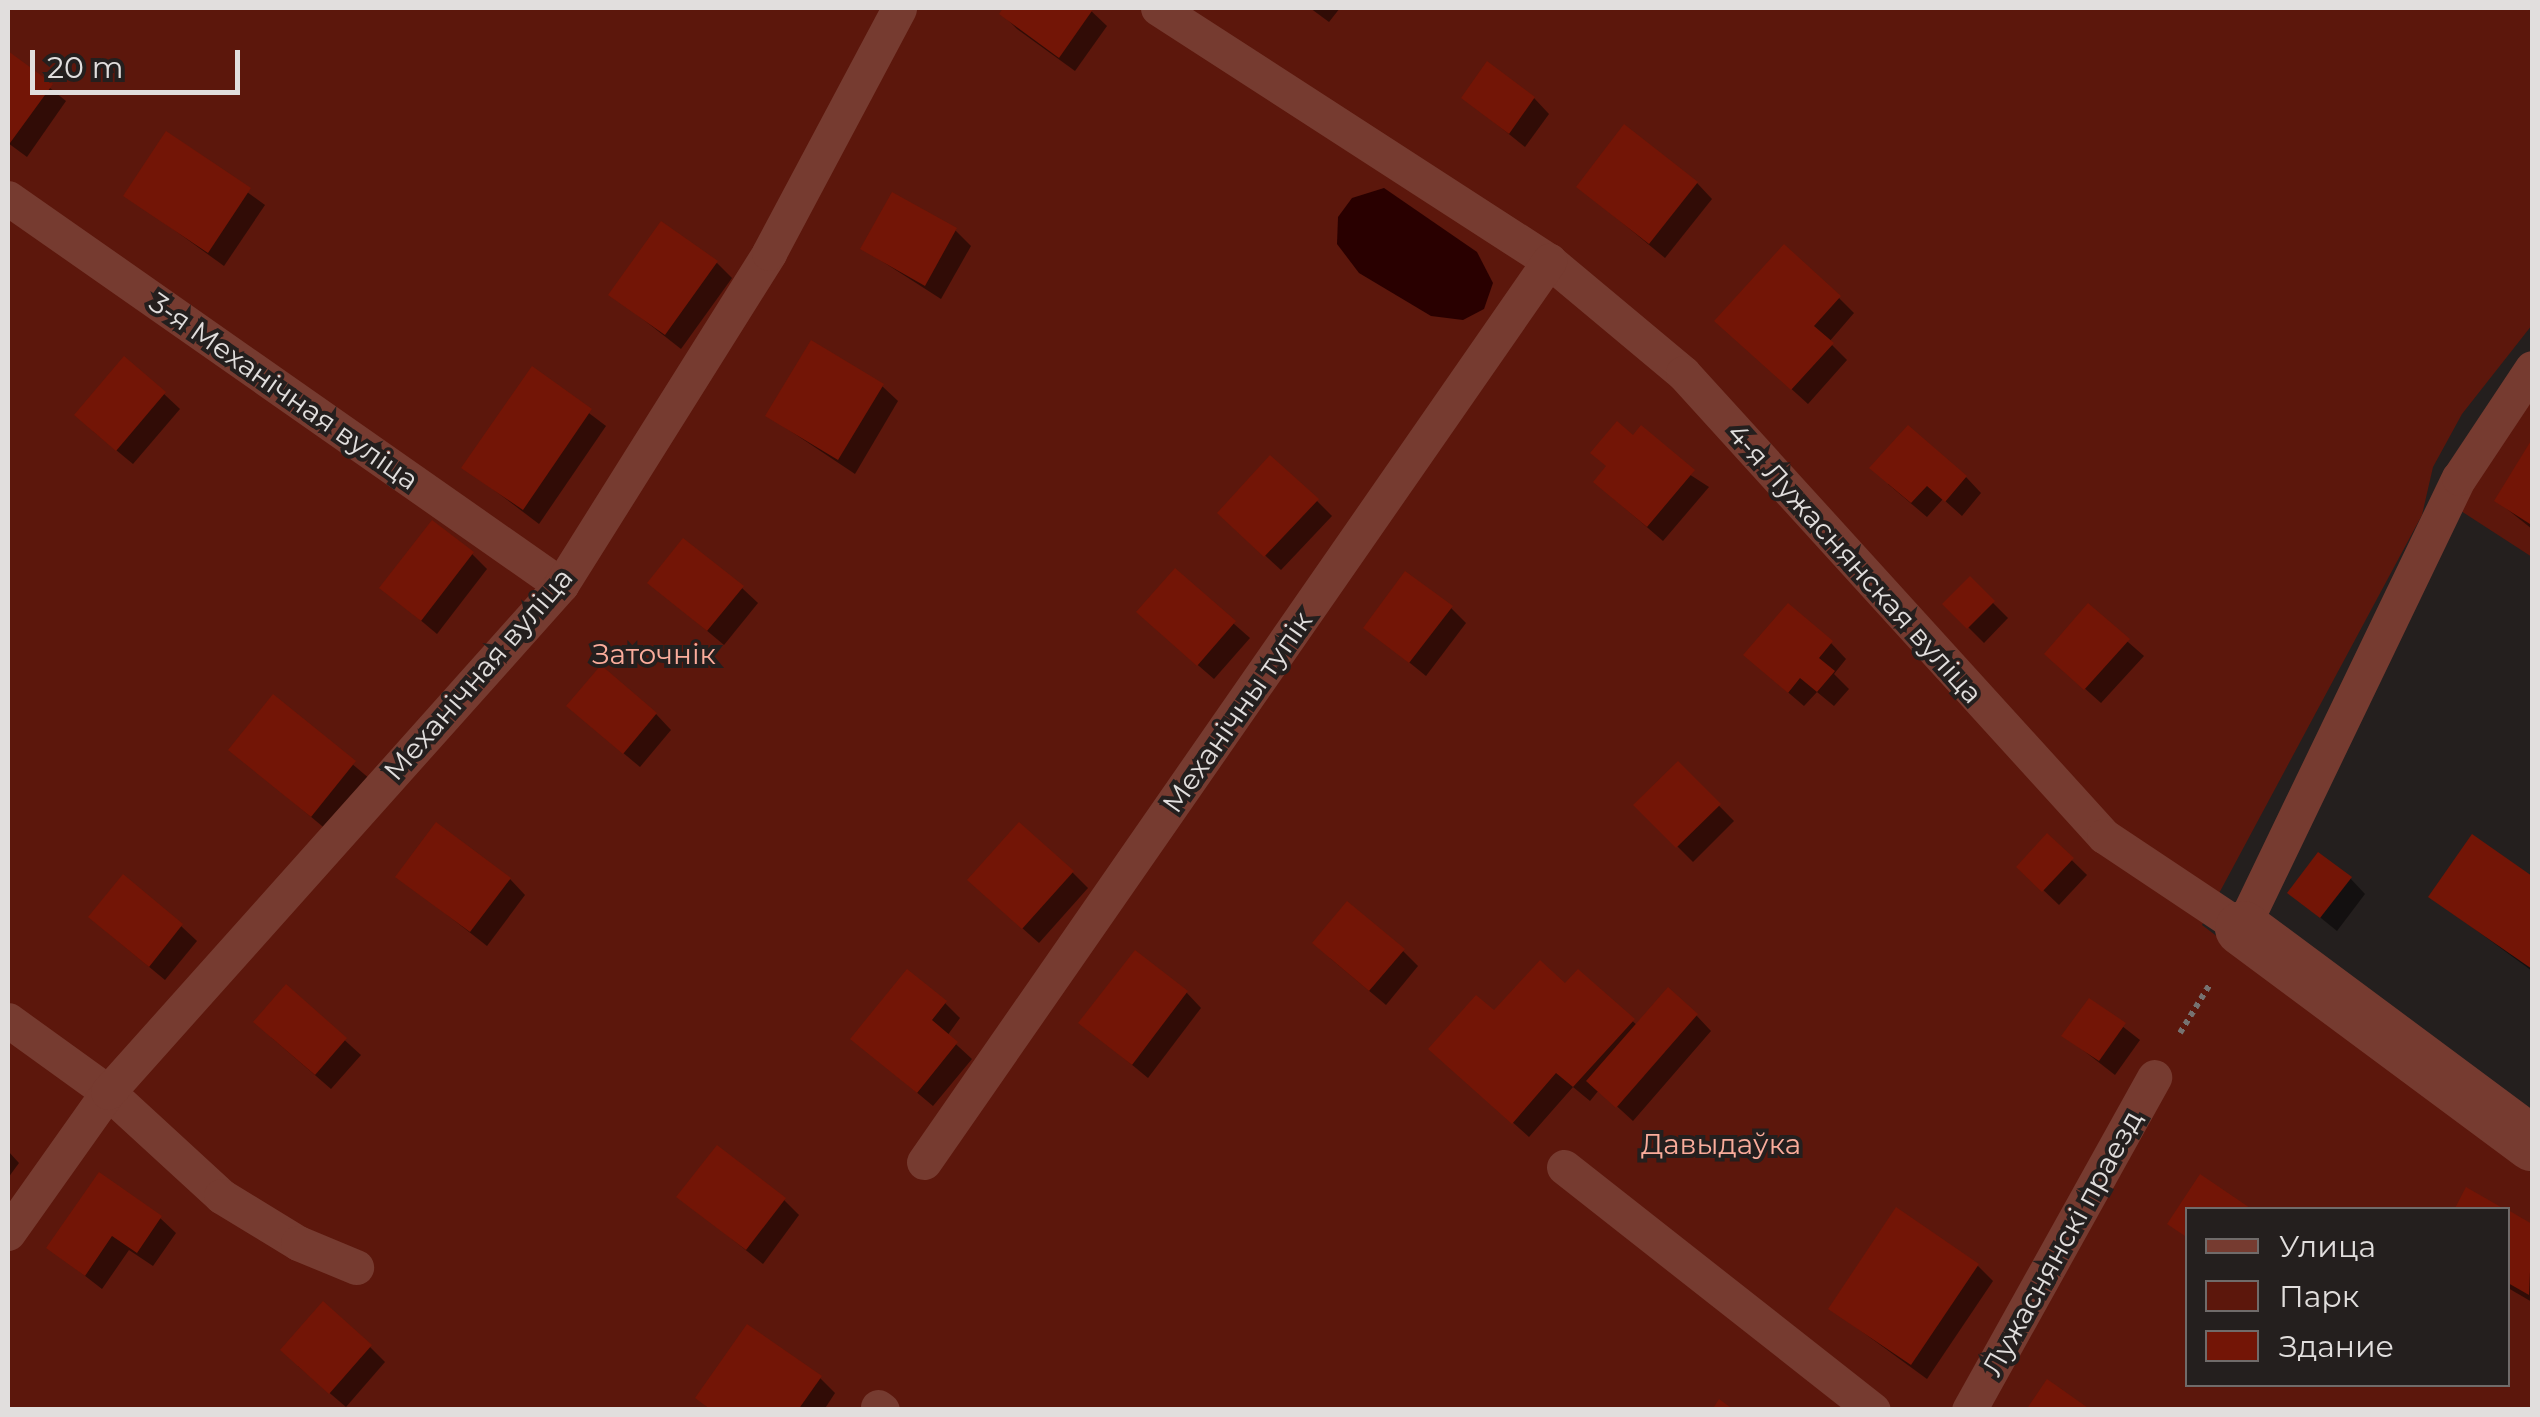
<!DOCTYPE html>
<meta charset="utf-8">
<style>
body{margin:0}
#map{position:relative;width:2540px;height:1417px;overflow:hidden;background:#241f1e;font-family:Montserrat,sans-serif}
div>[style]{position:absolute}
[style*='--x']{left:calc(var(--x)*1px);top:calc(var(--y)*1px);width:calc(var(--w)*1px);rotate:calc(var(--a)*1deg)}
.green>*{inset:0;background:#5c170c}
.water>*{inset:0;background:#290000}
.shadow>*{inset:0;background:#0007}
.building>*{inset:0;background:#731506}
.path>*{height:6px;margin-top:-3px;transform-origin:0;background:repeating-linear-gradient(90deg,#767271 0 5px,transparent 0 10px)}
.service>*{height:35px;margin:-17.5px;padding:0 17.5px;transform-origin:17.5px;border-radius:17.5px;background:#763b30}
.minor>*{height:55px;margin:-27.5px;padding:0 27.5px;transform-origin:27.5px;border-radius:27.5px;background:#763b30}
span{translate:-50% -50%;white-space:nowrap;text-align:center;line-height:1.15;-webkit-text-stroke:8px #241f1e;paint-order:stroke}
.street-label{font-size:28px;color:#e1dedd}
.park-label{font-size:28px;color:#faac9b}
.frame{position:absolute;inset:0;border:10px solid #e1dedd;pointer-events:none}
.legend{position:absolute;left:2185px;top:1207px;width:325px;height:180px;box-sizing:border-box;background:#241f1e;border:2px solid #706b6a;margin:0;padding:12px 18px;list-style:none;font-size:30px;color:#e1dedd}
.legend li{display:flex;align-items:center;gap:20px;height:50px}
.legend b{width:50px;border:2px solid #706b6a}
.scale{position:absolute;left:30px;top:50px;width:210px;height:45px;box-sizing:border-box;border:5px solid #e1dedd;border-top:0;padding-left:12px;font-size:30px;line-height:35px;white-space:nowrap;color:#e1dedd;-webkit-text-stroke:8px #241f1e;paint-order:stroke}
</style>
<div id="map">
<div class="green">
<div style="clip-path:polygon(evenodd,8px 8px,2532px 8px,2532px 325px,2462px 414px,2433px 467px,2422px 515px,2202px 925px,2532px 1173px,2532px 1409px,8px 1410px,8px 8px,2188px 1210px,2508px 1210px,2508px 1384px,2188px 1384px,2188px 1210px)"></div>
<div style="clip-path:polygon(2532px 371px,2532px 557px,2461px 511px)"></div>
</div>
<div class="water">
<div style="clip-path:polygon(1384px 188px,1477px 252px,1493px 283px,1484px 309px,1463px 320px,1431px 316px,1359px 273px,1337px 244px,1338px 217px,1352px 198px)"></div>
</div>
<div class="shadow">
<div style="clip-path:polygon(1006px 8px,1088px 8px,1107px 26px,1075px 71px,1017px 29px,1002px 14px)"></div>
<div style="clip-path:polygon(1310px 8px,1340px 8px,1329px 22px)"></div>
<div style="clip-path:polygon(8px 54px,66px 101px,27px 157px,8px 143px)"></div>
<div style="clip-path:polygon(1464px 98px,1534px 98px,1549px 114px,1525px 147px)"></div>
<div style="clip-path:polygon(167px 134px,265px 205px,224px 266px,126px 195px)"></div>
<div style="clip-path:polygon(1697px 183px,1712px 199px,1665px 258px,1579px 187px)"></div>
<div style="clip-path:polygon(955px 230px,971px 246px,941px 299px,863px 249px)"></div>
<div style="clip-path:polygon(717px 263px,732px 278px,681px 349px,612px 295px)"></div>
<div style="clip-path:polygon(1839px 298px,1854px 313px,1829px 342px,1847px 360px,1808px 404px,1733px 336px)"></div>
<div style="clip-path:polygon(532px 370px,606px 426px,539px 524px,465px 468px)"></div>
<div style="clip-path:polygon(882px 386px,898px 401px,855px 474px,768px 416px)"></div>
<div style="clip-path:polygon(164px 394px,180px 409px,133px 464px,93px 431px)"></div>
<div style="clip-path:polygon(1633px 438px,1709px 487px,1663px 541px,1612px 497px)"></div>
<div style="clip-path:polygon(2532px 444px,2532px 529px,2497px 501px)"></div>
<div style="clip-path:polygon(1966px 477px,1981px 493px,1962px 516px,1943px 499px,1927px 517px,1888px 484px)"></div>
<div style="clip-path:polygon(1317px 501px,1332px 516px,1281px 570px,1235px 528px)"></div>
<div style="clip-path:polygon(472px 554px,487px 569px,437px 634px,382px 588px)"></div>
<div style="clip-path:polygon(1175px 572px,1250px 638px,1214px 679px,1155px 628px)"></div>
<div style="clip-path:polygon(1970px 580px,2008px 618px,1984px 643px,1945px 604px)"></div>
<div style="clip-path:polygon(650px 583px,742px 588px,758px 603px,724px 645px)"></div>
<div style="clip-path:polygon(2088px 607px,2144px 656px,2101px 703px,2063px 669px)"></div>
<div style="clip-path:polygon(1451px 608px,1466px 623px,1426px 676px,1367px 628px)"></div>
<div style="clip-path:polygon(1831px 643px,1846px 659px,1834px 674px,1849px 689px,1834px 706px,1817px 692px,1804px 706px,1762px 670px)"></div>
<div style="clip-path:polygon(274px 698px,370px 779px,328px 831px,231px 750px)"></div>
<div style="clip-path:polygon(656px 714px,671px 730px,640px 767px,585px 721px)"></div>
<div style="clip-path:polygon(1678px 764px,1734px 821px,1693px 862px,1636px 805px)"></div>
<div style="clip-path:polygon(2047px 836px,2087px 875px,2059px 905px,2019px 867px)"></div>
<div style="clip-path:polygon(2472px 837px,2532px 879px,2532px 971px,2431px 897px)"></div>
<div style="clip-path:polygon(1072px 872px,1088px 888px,1039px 943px,985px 895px)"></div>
<div style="clip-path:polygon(399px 877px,510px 879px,525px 895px,487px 946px)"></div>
<div style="clip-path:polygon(2350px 878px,2365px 894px,2337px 931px,2290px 893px)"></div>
<div style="clip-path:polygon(181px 926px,197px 941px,165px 980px,107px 932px)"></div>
<div style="clip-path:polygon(1403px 951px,1418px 966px,1386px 1005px,1330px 958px)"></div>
<div style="clip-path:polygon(1578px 972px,1638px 1026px,1696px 1015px,1711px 1031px,1633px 1121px,1599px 1090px,1590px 1101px,1573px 1087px,1529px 1137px,1447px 1064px,1494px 1014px,1565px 986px)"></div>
<div style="clip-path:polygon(286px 987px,361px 1055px,331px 1089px,271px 1037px)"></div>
<div style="clip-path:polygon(1186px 992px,1201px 1008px,1148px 1078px,1081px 1023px)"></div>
<div style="clip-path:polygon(2090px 1001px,2140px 1040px,2115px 1075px,2065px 1036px)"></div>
<div style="clip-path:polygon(945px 1003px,960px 1018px,947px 1036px,972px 1059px,933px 1106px,853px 1039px)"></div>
<div style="clip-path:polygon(8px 1151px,19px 1163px,8px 1178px)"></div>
<div style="clip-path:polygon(680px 1197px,784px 1200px,799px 1215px,763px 1264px)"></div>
<div style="clip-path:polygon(2508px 1213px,2532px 1226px,2532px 1302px,2508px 1288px)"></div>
<div style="clip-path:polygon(160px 1218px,176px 1233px,153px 1266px,129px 1250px,102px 1289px,49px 1248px)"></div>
<div style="clip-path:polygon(1978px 1266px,1993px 1281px,1927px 1379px,1831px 1309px)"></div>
<div style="clip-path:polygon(370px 1347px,385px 1362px,346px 1407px,298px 1366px)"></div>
<div style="clip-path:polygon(820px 1378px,835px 1393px,824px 1410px,710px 1410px,698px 1397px)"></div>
</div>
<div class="building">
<div style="clip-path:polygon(1003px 8px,1094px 8px,1059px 58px,999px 14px)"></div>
<div style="clip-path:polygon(8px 51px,53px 84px,10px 143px,8px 141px)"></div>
<div style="clip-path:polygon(1487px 61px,1535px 97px,1509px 134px,1461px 98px)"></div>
<div style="clip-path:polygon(1624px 124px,1698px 182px,1649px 244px,1576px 187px)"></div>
<div style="clip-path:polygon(166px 131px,251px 188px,208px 253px,123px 196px)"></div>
<div style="clip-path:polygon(892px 192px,957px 228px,925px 286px,860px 249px)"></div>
<div style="clip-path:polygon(661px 221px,718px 261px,665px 335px,608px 295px)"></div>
<div style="clip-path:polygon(1784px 244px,1841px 296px,1814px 326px,1834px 343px,1791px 390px,1714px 321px)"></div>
<div style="clip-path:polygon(811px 340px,884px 384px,838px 460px,765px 416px)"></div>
<div style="clip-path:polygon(124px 356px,166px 392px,116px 451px,74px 415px)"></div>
<div style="clip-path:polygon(532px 366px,592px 409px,523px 510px,461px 468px)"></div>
<div style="clip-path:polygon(1617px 421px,1633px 435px,1641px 425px,1695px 470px,1647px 527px,1593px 482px,1606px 466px,1590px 453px)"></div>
<div style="clip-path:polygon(1908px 425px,1967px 476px,1945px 502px,1927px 486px,1911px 503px,1869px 468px)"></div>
<div style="clip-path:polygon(2532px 439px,2532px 520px,2530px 524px,2494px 501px)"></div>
<div style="clip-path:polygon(1270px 455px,1319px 499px,1264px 557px,1217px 513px)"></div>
<div style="clip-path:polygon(432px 520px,474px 552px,421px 621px,379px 588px)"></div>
<div style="clip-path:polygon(683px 538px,744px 586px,707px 631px,647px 583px)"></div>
<div style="clip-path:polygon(1175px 568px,1236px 621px,1197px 666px,1136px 612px)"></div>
<div style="clip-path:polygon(1405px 571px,1453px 606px,1409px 663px,1363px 628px)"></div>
<div style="clip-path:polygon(1970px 576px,1995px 601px,1967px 629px,1942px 604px)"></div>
<div style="clip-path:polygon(1788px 603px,1833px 641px,1819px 658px,1835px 671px,1817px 692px,1800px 678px,1788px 693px,1743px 655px)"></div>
<div style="clip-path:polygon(2088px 603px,2130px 639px,2084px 690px,2044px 654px)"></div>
<div style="clip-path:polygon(601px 665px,657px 713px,623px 754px,566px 706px)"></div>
<div style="clip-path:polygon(273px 694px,356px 761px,311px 817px,228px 750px)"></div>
<div style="clip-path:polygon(1678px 761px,1721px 804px,1676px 848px,1633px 805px)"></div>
<div style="clip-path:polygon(436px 822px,511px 878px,470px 932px,395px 877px)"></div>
<div style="clip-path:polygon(1019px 822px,1074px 871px,1022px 929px,967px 880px)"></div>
<div style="clip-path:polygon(2047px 833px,2074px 858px,2042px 892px,2016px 867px)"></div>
<div style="clip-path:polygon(2472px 834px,2532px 876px,2532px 969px,2428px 897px)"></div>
<div style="clip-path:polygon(2318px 852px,2352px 877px,2320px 918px,2287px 893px)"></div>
<div style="clip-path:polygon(123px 874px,183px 924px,149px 967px,88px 917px)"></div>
<div style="clip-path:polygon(1347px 901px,1405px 949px,1369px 991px,1312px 943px)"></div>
<div style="clip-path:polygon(1135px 950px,1188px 991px,1132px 1065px,1078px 1023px)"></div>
<div style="clip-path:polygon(1540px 960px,1565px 983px,1578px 969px,1635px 1019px,1573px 1087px,1556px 1073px,1512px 1124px,1428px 1049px,1476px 995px,1494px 1010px)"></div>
<div style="clip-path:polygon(907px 969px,947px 1001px,932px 1020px,958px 1042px,917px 1093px,850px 1039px)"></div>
<div style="clip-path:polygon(286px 984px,347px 1038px,315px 1075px,253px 1022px)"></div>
<div style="clip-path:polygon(1668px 987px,1698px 1014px,1616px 1108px,1586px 1081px)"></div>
<div style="clip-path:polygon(2089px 998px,2126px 1023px,2099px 1061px,2061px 1036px)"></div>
<div style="clip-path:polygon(717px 1145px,786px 1198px,746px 1250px,676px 1197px)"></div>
<div style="clip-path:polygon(99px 1172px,162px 1216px,137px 1253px,112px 1236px,85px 1276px,46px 1248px)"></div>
<div style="clip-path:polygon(2200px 1174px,2253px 1210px,2188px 1210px,2188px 1238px,2167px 1224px)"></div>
<div style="clip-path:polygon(2466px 1187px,2506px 1210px,2454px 1210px)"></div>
<div style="clip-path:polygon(1896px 1207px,1979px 1264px,1911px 1365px,1828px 1309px)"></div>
<div style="clip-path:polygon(2508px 1210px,2532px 1224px,2529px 1295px,2508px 1283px)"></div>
<div style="clip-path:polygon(323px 1301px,372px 1345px,329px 1394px,280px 1350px)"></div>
<div style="clip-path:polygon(747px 1324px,822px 1376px,798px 1410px,711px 1410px,695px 1398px)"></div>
<div style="clip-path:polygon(2047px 1379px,2091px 1410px,2026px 1410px)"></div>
<div style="clip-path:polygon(1719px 1399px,1734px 1410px,1712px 1410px)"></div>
</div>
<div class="path">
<div style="--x:2180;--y:1033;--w:57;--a:-58.5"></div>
</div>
<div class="service">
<div style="--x:1158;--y:8;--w:466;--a:32.9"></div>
<div style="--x:1549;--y:261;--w:175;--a:39.9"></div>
<div style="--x:1683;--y:373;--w:626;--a:47.72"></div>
<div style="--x:2104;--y:836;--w:166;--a:33.7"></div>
<div style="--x:2242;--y:928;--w:500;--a:-64.3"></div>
<div style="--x:2459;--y:478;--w:132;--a:-56.4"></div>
<div style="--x:8;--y:198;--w:675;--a:34.99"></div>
<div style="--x:8;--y:1020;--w:123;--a:35.8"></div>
<div style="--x:108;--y:1092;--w:154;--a:42.6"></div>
<div style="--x:221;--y:1196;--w:90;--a:31.4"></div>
<div style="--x:298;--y:1243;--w:63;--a:22.5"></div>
<div style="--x:924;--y:1162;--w:1097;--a:-55.25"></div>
<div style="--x:1564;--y:1167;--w:393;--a:38.2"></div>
<div style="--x:8;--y:1233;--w:173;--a:-54.7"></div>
<div style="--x:108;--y:1092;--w:680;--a:-48.22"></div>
<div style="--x:561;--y:585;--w:392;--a:-57.9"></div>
<div style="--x:769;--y:253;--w:277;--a:-62"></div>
<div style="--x:878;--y:1407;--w:5;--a:37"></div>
<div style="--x:1969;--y:1410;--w:381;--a:-60.9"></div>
</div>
<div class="minor">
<div style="--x:2242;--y:928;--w:361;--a:36.6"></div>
</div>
<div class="street-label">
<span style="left:284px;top:391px;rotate:35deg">3-я Механічная вуліца</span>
<span style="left:1855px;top:563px;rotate:48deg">4-я Лужаснянская вуліца</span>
<span style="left:478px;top:674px;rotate:-49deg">Механічная вуліца</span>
<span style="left:1237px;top:712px;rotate:-55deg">Механічны тупік</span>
<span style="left:2062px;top:1243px;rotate:-61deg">Лужаснянскі праезд</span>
</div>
<div class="park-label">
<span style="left:654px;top:654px">Заточнік</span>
<span style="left:1721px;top:1144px">Давыдаўка</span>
</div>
<div class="frame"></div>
<ul class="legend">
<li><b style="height:12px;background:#763b30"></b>Улица</li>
<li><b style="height:28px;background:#5c170c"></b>Парк</li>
<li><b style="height:28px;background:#731506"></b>Здание</li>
</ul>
<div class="scale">20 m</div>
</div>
